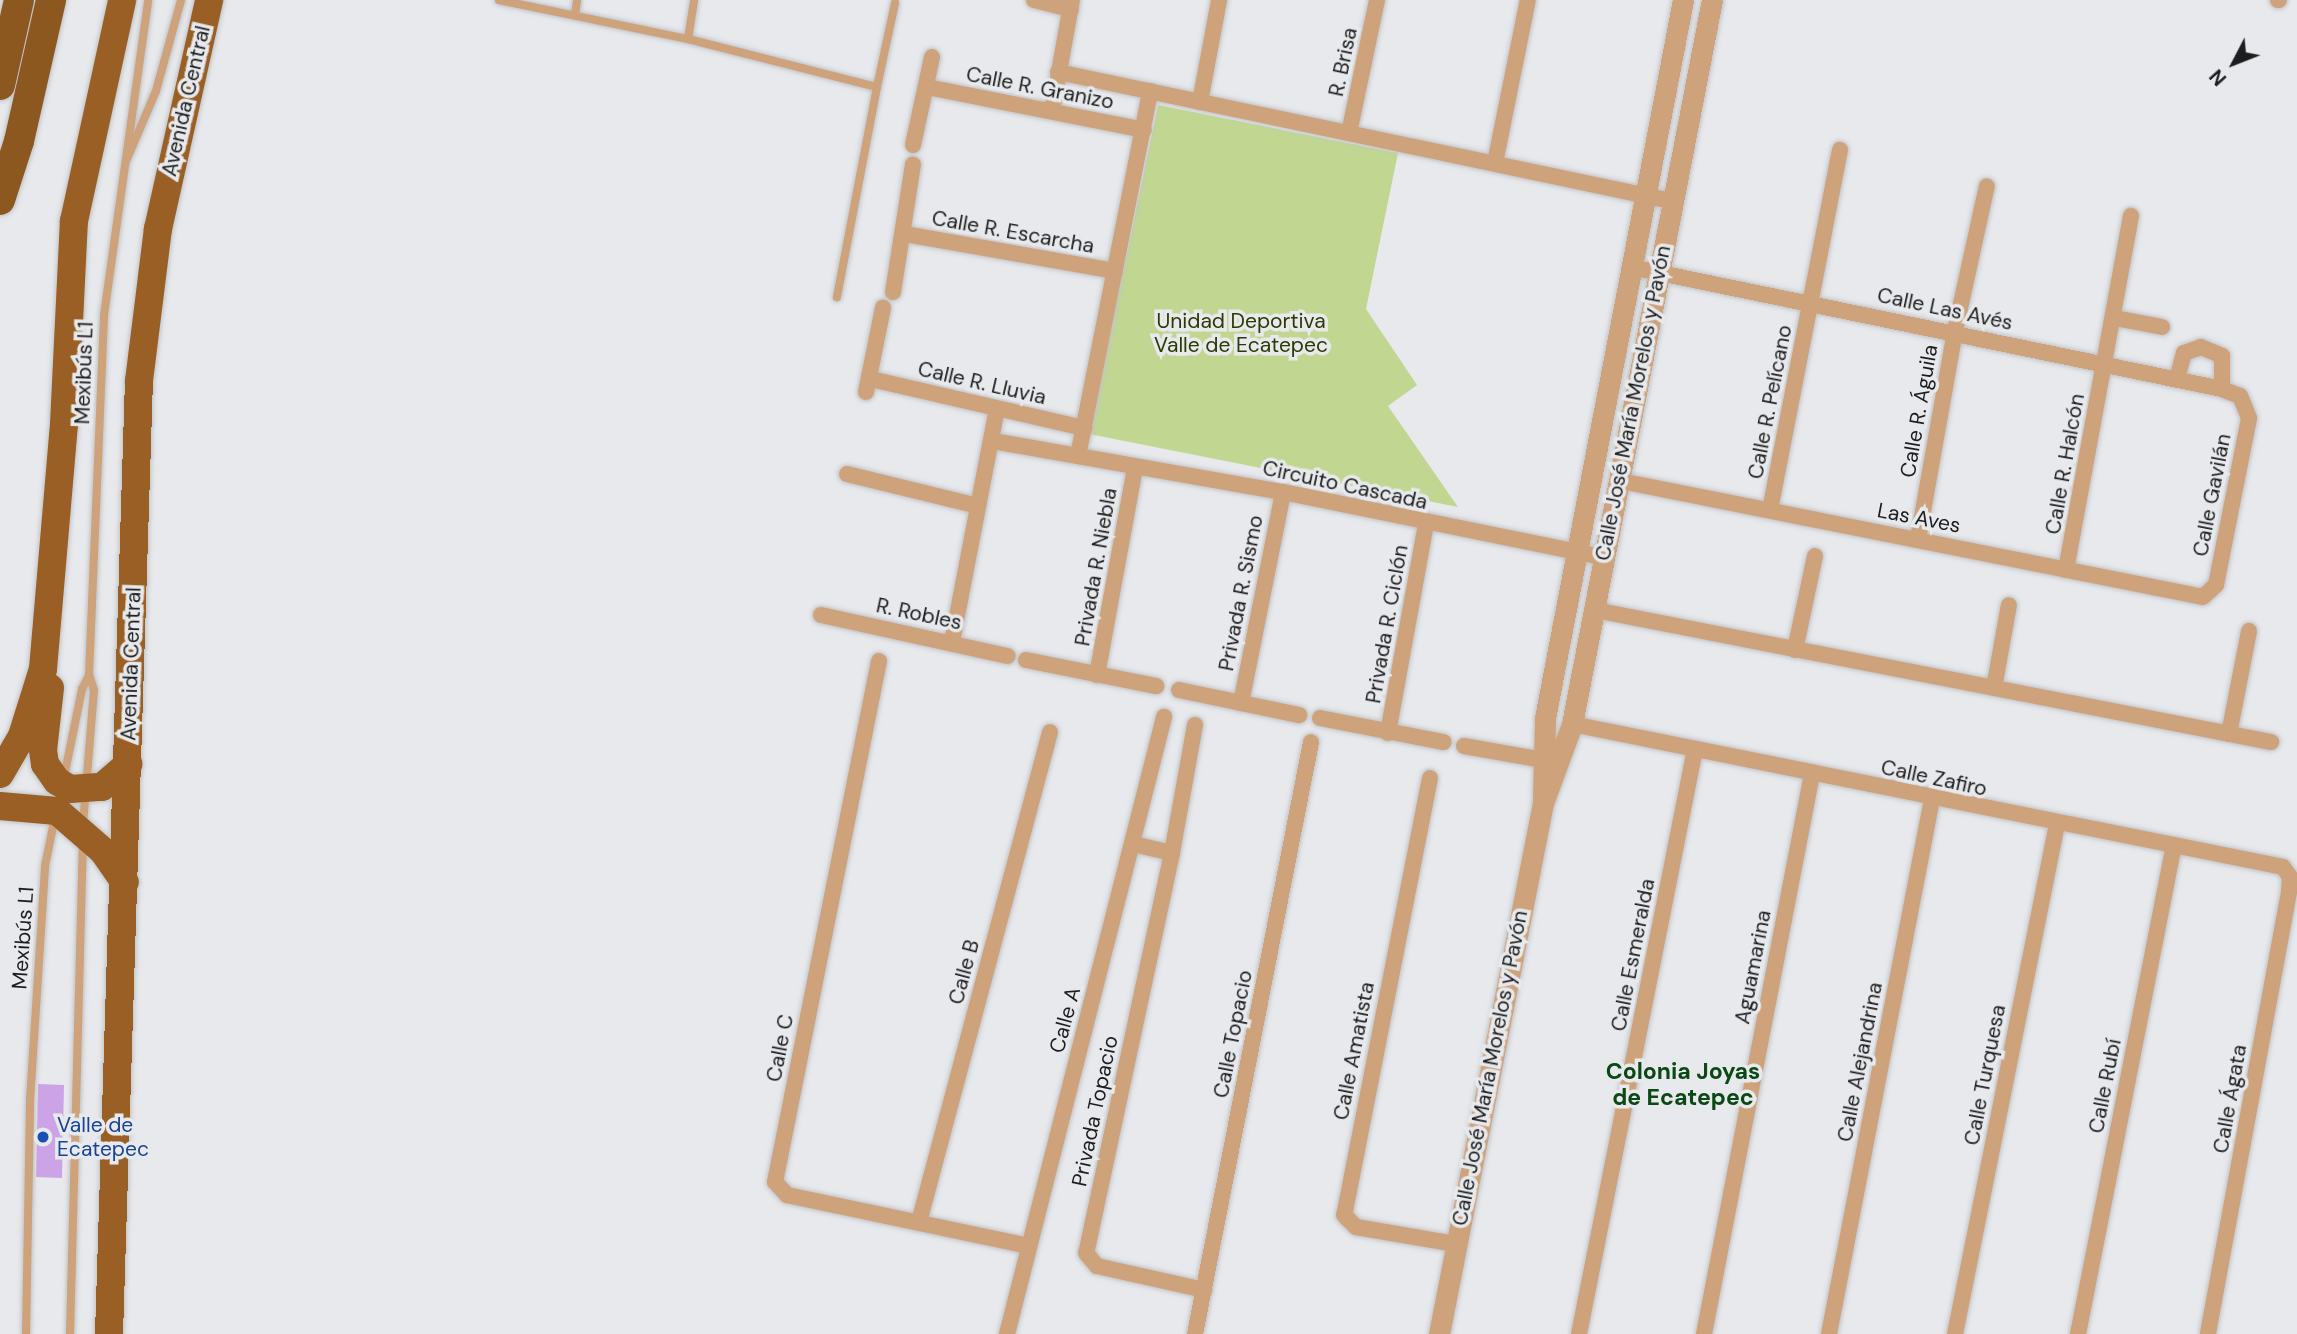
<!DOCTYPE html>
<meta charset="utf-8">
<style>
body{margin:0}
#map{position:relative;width:2297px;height:1334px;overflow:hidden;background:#e7e9ec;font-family:"DM Sans",sans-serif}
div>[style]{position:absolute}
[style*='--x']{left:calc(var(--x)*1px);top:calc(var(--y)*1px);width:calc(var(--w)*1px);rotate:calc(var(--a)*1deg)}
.green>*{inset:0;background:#c1d791}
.building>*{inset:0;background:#cca3e7}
.roads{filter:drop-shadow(0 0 2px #c2c4c7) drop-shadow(0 0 2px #c2c4c7)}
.service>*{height:8px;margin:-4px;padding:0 4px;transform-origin:4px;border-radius:4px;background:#cea27b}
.minor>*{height:16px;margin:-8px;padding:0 8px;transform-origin:8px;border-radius:8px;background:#cea27b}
.tertiary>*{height:21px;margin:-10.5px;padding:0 10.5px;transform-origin:10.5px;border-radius:10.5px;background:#cea27b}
.trunk>*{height:28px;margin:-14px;padding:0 14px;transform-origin:14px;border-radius:14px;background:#9a5f24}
.motorway>*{height:30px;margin:-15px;padding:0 15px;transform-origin:15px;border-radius:15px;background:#8d5720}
.dots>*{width:19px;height:19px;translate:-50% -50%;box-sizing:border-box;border:4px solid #e7e9ec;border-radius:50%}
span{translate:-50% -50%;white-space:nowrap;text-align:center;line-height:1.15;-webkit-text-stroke:7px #e7e9ec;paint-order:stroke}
.street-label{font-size:21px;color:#1c1d1e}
.park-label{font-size:21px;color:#2c3900}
.transit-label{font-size:21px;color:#164399}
.left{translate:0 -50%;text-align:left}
.neighbourhood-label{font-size:23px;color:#0b4816;font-weight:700}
.north{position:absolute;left:2199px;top:28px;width:70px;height:70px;-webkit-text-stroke:5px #e7e9ec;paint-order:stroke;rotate:228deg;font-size:19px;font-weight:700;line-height:28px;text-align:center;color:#1c1d1e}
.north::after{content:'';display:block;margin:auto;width:24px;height:32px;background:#1c1d1e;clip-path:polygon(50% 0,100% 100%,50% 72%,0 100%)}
</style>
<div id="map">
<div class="green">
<div style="clip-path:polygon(1158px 105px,1398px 153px,1366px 309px,1417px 385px,1388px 406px,1458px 507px,1089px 434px)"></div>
</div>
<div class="building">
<div style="clip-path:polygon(38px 1084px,64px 1085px,62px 1178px,36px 1177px)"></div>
</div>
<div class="roads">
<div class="service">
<div style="--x:499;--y:0;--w:193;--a:11.7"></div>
<div style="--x:688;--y:39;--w:195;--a:14.3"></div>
<div style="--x:877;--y:87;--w:214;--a:100.8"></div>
<div style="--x:575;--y:15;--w:15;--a:-82"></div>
<div style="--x:688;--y:39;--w:39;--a:-81"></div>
<div style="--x:877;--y:87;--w:86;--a:-77.9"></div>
<div style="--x:127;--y:159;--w:74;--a:-66.9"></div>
<div style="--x:156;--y:91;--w:94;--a:-74.6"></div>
<div style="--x:64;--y:777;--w:90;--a:-78.4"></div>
<div style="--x:82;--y:689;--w:16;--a:-63"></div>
<div style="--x:83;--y:824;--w:134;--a:-85.3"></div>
<div style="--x:94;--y:690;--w:16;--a:-108"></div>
<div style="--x:89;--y:675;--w:360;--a:-87.6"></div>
<div style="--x:104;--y:315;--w:318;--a:-82"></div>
<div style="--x:26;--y:1334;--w:234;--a:-89"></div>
<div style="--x:30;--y:1100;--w:234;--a:-86.3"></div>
<div style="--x:45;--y:866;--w:50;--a:-78.5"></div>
<div style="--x:70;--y:1334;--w:490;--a:-88.5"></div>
</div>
<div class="minor">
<div style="--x:1034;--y:0;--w:38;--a:14"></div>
<div style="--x:2278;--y:0;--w:1;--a:0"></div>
<div style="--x:1058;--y:72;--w:626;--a:11.88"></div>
<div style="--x:927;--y:87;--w:221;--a:11.2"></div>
<div style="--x:1200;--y:102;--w:104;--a:-79.4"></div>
<div style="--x:1052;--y:111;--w:113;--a:-79.8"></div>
<div style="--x:1349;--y:133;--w:136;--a:-78.1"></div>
<div style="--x:913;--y:145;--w:90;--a:-77.8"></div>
<div style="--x:1495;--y:163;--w:166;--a:-78.6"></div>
<div style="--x:905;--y:234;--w:213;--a:10"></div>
<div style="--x:893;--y:292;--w:129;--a:-81.1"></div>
<div style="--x:2115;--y:318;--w:48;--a:10.8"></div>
<div style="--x:871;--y:379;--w:219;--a:13"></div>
<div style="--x:2177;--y:379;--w:27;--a:-75"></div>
<div style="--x:2184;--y:353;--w:18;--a:-19"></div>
<div style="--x:2201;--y:347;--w:23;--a:23"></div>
<div style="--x:2222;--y:356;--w:33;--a:90"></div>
<div style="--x:866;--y:392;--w:86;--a:-78.6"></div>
<div style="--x:993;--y:441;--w:294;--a:10"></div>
<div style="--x:1283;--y:492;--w:327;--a:11.5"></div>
<div style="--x:1078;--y:456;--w:372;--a:-78.8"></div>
<div style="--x:847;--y:474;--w:135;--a:13.7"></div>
<div style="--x:1621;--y:481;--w:593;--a:11.27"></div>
<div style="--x:2203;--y:597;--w:18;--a:-43"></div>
<div style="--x:2216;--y:585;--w:170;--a:-78.8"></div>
<div style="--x:2249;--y:418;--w:24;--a:-112"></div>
<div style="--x:2240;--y:396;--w:19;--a:-159"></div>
<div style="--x:2222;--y:389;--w:603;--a:-168.34"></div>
<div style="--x:1770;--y:510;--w:367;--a:-79"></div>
<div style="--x:1918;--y:539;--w:211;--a:-79.9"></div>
<div style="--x:1955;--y:331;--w:148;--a:-77.6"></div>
<div style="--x:2066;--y:570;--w:360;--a:-79.6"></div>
<div style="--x:1595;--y:610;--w:689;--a:11.05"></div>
<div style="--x:821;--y:615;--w:191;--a:12.4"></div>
<div style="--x:952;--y:642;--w:237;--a:-79.1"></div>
<div style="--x:1795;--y:650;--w:96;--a:-78"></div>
<div style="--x:1026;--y:660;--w:133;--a:11.3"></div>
<div style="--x:879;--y:661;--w:531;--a:101.29"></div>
<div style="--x:775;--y:1182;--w:18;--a:47"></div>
<div style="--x:787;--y:1195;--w:247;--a:11.9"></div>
<div style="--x:1097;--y:675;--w:211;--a:-79.6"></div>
<div style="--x:1994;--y:688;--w:84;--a:-79.8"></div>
<div style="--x:1179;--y:690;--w:123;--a:11.8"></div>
<div style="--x:1241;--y:703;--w:215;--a:-78.7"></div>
<div style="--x:1320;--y:718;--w:126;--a:11"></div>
<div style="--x:1572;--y:724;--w:725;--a:11.37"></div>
<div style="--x:2283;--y:867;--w:12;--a:55"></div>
<div style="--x:2290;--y:877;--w:15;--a:94"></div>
<div style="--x:2289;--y:892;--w:449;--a:100.4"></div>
<div style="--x:1195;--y:725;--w:130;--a:100.2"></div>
<div style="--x:1172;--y:853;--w:409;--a:102.1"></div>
<div style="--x:1086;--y:1253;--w:17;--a:50"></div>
<div style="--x:1097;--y:1266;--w:110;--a:12.6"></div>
<div style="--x:1388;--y:733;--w:213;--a:-79.7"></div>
<div style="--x:2229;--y:734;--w:105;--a:-79"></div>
<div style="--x:1464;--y:746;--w:91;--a:10.1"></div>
<div style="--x:1430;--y:778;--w:445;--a:101.1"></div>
<div style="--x:1344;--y:1215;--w:17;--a:45"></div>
<div style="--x:1356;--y:1227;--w:100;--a:9.7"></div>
<div style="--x:1133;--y:844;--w:40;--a:13"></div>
<div style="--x:919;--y:1222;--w:507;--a:-75.03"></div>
<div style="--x:1007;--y:1334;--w:637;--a:-75.72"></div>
<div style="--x:1195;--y:1334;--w:603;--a:-78.91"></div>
<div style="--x:1579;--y:1334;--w:596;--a:-78.78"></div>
<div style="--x:1704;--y:1334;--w:570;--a:-79.08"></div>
<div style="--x:1829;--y:1334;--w:545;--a:-79.1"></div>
<div style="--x:1955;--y:1334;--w:520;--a:-78.69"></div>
<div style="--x:2078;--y:1334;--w:497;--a:-78.9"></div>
</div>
<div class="tertiary">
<div style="--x:1543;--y:797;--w:79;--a:-88.5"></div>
<div style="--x:1545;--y:718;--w:731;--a:-79.12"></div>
<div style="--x:1439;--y:1334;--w:541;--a:-78.92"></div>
<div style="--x:1543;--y:803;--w:84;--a:-69.8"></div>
<div style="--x:1572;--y:724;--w:737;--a:-79.06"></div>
</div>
<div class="trunk">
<div style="--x:50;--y:688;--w:62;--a:96.4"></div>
<div style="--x:43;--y:750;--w:14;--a:82"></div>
<div style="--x:45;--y:764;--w:21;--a:55"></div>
<div style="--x:57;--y:781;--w:15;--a:32"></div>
<div style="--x:70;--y:789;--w:32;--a:-4"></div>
<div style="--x:102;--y:787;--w:35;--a:-41"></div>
<div style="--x:0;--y:774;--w:44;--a:-59.9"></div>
<div style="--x:22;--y:736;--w:70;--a:-72.6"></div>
<div style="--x:43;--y:669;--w:246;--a:-85.1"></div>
<div style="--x:64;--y:424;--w:203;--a:-87.2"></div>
<div style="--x:74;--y:221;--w:226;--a:-77.7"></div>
<div style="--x:0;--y:806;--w:57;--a:5"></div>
<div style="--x:57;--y:811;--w:61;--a:41"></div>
<div style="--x:103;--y:851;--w:38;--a:55"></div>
<div style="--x:109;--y:1334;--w:953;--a:-88.2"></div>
<div style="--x:139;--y:381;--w:153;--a:-82.9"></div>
<div style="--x:158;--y:229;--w:235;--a:-77.4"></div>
</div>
<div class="motorway">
<div style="--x:0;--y:85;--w:87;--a:-77.4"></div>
<div style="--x:0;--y:200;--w:62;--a:-72.1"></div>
<div style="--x:19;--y:141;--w:145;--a:-77.2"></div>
</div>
</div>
<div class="dots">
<div style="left:43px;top:1137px;background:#1a4fb4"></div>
</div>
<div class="street-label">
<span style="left:1343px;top:62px;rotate:-78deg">R. Brisa</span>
<span style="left:1040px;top:88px;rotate:11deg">Calle R. Granizo</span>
<span style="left:186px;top:101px;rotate:-77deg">Avenida Central</span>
<span style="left:1013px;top:232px;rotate:10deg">Calle R. Escarcha</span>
<span style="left:1945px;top:309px;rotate:12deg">Calle Las Avés</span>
<span style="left:84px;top:373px;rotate:-88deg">Mexibús L1</span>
<span style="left:982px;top:383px;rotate:13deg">Calle R. Lluvia</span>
<span style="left:1770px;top:402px;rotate:-79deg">Calle R. Pelícano</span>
<span style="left:1633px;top:403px;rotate:-79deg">Calle José María Morelos y Pavón</span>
<span style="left:1919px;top:411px;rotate:-80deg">Calle R. Águila</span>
<span style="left:2065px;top:464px;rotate:-80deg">Calle R. Halcón</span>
<span style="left:1345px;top:485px;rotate:12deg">Circuito Cascada</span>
<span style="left:2212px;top:495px;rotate:-79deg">Calle Gavilán</span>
<span style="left:1919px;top:518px;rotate:11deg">Las Aves</span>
<span style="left:1096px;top:567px;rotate:-80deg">Privada R. Niebla</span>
<span style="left:1241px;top:593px;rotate:-79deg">Privada R. Sismo</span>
<span style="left:919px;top:614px;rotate:12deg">R. Robles</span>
<span style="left:1387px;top:624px;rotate:-80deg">Privada R. Ciclón</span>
<span style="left:131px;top:664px;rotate:-88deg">Avenida Central</span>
<span style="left:1934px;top:778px;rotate:12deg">Calle Zafiro</span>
<span style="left:23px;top:938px;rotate:-86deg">Mexibús L1</span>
<span style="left:1633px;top:955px;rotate:-79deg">Calle Esmeralda</span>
<span style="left:1753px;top:967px;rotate:-79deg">Aguamarina</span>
<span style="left:964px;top:972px;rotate:-75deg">Calle B</span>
<span style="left:1065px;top:1020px;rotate:-75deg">Calle A</span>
<span style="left:1233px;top:1034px;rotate:-79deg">Calle Topacio</span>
<span style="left:780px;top:1048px;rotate:-79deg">Calle C</span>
<span style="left:1354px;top:1051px;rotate:-79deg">Calle Amatista</span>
<span style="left:1860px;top:1062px;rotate:-79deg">Calle Alejandrina</span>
<span style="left:1490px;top:1068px;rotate:-79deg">Calle José María Morelos y Pavón</span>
<span style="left:1985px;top:1075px;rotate:-79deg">Calle Turquesa</span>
<span style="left:2105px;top:1086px;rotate:-79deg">Calle Rubí</span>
<span style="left:2230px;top:1099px;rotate:-80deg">Calle Ágata</span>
<span style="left:1095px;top:1111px;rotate:-78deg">Privada Topacio</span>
</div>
<div class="park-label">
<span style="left:1241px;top:333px">Unidad Deportiva<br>Valle de Ecatepec</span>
</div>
<div class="transit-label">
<span class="left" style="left:57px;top:1137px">Valle de<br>Ecatepec</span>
</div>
<div class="neighbourhood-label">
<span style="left:1683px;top:1084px">Colonia Joyas<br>de Ecatepec</span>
</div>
<div class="north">N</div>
</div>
